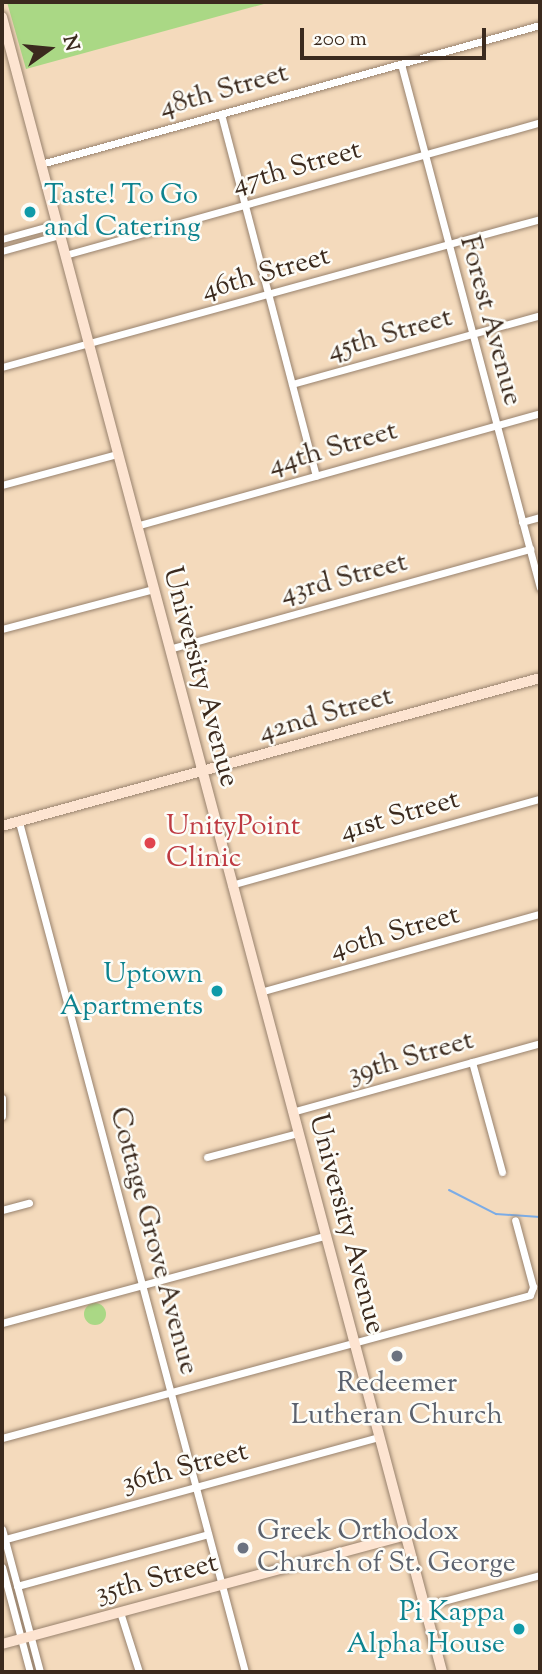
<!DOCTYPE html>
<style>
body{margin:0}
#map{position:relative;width:542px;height:1674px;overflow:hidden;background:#f4dabc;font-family:"Sorts Mill Goudy",serif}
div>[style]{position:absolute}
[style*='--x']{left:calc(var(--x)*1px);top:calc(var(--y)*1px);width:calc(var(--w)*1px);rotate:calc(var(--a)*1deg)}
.green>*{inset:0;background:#aad885}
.round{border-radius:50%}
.stream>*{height:2px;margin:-1px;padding:0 1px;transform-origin:1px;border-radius:1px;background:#7cace6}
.roads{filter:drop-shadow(0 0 2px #98826d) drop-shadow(0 0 2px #98826d)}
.street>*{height:7px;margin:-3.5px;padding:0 3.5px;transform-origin:3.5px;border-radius:3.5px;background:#fff}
.secondary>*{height:10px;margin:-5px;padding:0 5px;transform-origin:5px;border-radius:5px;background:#fde4d1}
.dots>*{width:19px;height:19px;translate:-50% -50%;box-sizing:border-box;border:4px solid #fdfcf7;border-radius:50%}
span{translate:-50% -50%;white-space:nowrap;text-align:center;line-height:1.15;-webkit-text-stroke:5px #fdfcf7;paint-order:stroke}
.street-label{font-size:28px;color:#3b2a1e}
.culture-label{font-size:28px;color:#0d838f}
.left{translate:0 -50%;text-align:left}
.right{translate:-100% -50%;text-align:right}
.health-label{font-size:28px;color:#be3a42}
.worship-label{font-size:28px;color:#5b616d}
.frame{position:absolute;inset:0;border:4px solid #3b2a1e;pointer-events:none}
.north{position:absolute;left:14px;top:14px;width:70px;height:70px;-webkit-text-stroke:5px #fdfcf7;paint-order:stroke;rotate:75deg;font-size:19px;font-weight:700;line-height:28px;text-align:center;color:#3b2a1e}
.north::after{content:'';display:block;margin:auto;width:24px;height:32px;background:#3b2a1e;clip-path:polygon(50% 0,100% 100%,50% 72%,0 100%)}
.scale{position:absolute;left:300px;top:28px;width:186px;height:32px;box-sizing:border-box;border:4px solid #3b2a1e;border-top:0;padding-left:9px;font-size:21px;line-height:24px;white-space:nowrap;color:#3b2a1e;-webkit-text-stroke:5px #fdfcf7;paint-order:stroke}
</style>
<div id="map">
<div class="green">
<div style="clip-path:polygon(7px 2px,271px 2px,26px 69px)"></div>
<div class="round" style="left:84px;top:1303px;width:22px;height:22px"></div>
</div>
<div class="stream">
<div style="--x:449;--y:1190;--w:53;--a:27.1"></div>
<div style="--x:496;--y:1214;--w:44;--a:3.9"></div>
</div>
<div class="roads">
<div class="street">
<div style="--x:401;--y:64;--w:542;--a:75.14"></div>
<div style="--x:221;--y:114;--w:374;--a:75.3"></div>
<div style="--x:41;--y:164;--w:518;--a:-15.57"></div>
<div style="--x:2;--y:239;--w:56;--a:-15.5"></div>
<div style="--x:2;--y:251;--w:59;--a:-15.7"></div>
<div style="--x:65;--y:255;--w:493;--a:-15.6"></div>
<div style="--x:2;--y:367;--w:558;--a:-15.38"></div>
<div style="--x:292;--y:384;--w:257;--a:-15.5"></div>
<div style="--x:2;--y:485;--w:119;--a:-15.1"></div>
<div style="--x:522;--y:522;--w:19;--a:-16"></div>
<div style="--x:136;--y:526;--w:420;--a:-15.6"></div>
<div style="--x:2;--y:629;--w:156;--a:-14.8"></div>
<div style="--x:169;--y:649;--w:375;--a:-15.5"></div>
<div style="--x:19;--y:822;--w:880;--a:75.11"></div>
<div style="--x:231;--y:885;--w:321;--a:-15.6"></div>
<div style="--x:260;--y:992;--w:291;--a:-15.6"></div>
<div style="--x:472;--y:1062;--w:114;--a:74.7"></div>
<div style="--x:2;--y:1098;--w:18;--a:90"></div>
<div style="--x:292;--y:1112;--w:257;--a:-15.5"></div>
<div style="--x:207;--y:1157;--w:94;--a:-14.8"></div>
<div style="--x:2;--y:1210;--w:28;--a:-15"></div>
<div style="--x:2;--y:1323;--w:335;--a:-15.1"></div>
<div style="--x:2;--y:1438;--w:547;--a:-15.15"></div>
<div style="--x:530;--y:1295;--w:9;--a:-69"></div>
<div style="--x:533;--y:1287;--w:69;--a:-105"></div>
<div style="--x:2;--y:1529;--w:148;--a:75.1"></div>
<div style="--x:2;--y:1540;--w:391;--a:-15.3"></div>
<div style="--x:2;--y:1567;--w:109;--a:75.1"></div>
<div style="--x:17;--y:1586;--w:198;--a:-15.2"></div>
<div style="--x:425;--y:1606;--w:119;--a:-15.1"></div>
<div style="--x:120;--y:1612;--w:63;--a:72.4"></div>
</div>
<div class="secondary">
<div style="--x:2;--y:17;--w:1712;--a:75.11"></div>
<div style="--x:2;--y:826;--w:558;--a:-15.38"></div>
<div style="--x:2;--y:1644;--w:418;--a:-15.1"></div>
</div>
</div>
<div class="dots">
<div style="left:30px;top:212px;background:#0f9aa8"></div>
<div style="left:150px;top:843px;background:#e0444e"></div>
<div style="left:217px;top:991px;background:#0f9aa8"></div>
<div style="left:397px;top:1356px;background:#6b7280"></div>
<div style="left:243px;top:1548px;background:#6b7280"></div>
<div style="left:519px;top:1629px;background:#0f9aa8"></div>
</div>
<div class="street-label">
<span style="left:224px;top:91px;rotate:-16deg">48th Street</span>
<span style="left:297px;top:168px;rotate:-16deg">47th Street</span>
<span style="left:266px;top:274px;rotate:-16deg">46th Street</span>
<span style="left:490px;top:321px;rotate:75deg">Forest Avenue</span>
<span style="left:390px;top:335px;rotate:-16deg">45th Street</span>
<span style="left:333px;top:449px;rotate:-16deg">44th Street</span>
<span style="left:344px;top:579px;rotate:-15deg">43rd Street</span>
<span style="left:200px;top:677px;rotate:75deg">University Avenue</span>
<span style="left:326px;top:715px;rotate:-16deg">42nd Street</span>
<span style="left:400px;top:816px;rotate:-16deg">41st Street</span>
<span style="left:395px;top:933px;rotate:-16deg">40th Street</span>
<span style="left:411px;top:1058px;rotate:-16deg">39th Street</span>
<span style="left:346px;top:1224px;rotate:75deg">University Avenue</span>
<span style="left:153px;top:1241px;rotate:75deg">Cottage Grove Avenue</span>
<span style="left:185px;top:1468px;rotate:-15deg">36th Street</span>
<span style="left:157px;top:1579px;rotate:-15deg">35th Street</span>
</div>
<div class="culture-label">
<span class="left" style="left:44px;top:212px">Taste! To Go<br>and Catering</span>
<span class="right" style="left:203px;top:991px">Uptown<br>Apartments</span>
<span class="right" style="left:505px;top:1629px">Pi Kappa<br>Alpha House</span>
</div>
<div class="health-label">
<span class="left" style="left:166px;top:843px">UnityPoint<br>Clinic</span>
</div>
<div class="worship-label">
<span style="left:397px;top:1400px">Redeemer<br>Lutheran Church</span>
<span class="left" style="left:257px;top:1548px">Greek Orthodox<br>Church of St. George</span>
</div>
<div class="frame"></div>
<div class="north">N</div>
<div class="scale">200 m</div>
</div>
